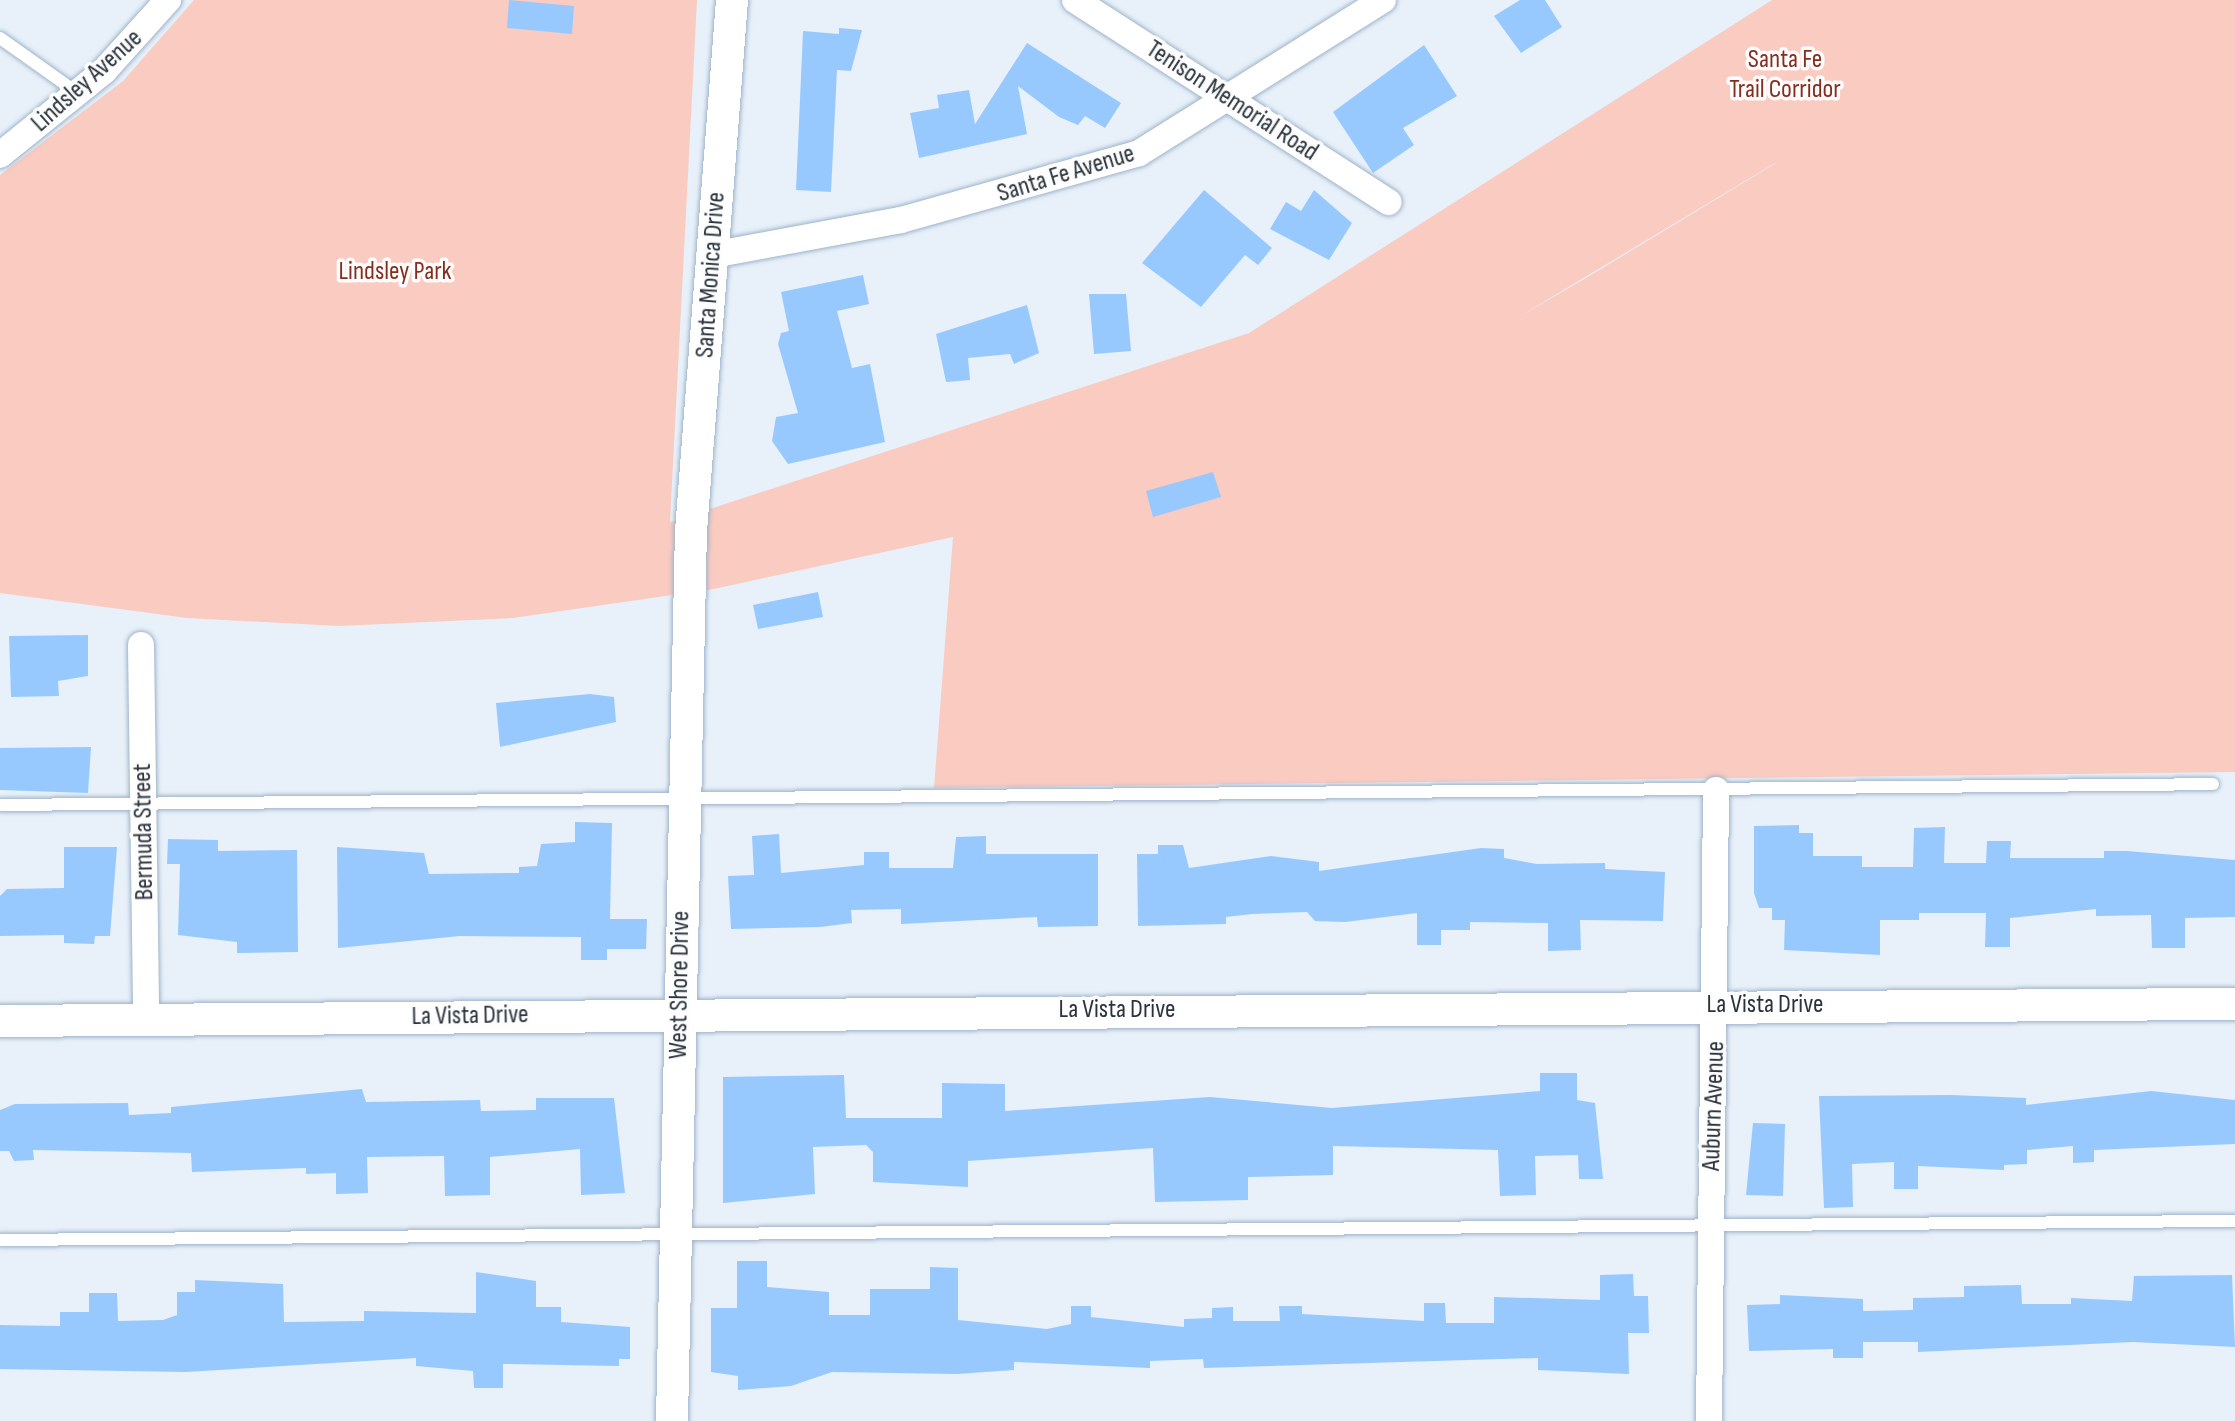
<!DOCTYPE html>
<style>
body{margin:0}
#map{position:relative;width:2235px;height:1421px;overflow:hidden;background:#e8f1fa;font-family:"Sofia Sans Condensed",sans-serif}
div>[style]{position:absolute}
[style*='--x']{left:calc(var(--x)*1px);top:calc(var(--y)*1px);width:calc(var(--w)*1px);rotate:calc(var(--a)*1deg)}
.green>*{inset:0;background:#f9cbc1}
.building>*{inset:0;background:#97c9ff}
.roads{filter:drop-shadow(0 0 2px #9eb3c9) drop-shadow(0 0 2px #9eb3c9)}
.service>*{height:12px;margin:-6px;padding:0 6px;transform-origin:6px;border-radius:6px;background:#fff}
.minor>*{height:26px;margin:-13px;padding:0 13px;transform-origin:13px;border-radius:13px;background:#fff}
.tertiary>*{height:32px;margin:-16px;padding:0 16px;transform-origin:16px;border-radius:16px;background:#fff}
span{translate:-50% -50%;white-space:nowrap;text-align:center;line-height:1.15;-webkit-text-stroke:7px #fdfdfd;paint-order:stroke}
.park-label{font-size:26px;color:#852e1f}
.street-label{font-size:26px;color:#2a323b}
</style>
<div id="map">
<div class="green">
<div style="clip-path:polygon(evenodd,194px 0,697px 0,670px 522px,1249px 333px,1772px 0,2235px 0,2235px 772px,934px 788px,953px 537px,714px 589px,513px 618px,339px 626px,187px 618px,0 593px,0 175px,123px 81px,194px 0,1776px 163px,1586px 278px,1517px 318px,1775px 163px,1776px 163px)"></div>
</div>
<div class="building">
<div style="clip-path:polygon(509px 0,574px 6px,572px 34px,507px 28px)"></div>
<div style="clip-path:polygon(1520px 0,1545px 0,1562px 27px,1521px 53px,1494px 16px)"></div>
<div style="clip-path:polygon(839px 28px,862px 30px,851px 71px,837px 70px,831px 192px,796px 190px,803px 31px,839px 34px)"></div>
<div style="clip-path:polygon(1027px 43px,1121px 103px,1105px 128px,1085px 116px,1078px 125px,1059px 117px,1018px 86px,1027px 134px,919px 158px,910px 113px,939px 108px,937px 95px,969px 90px,975px 124px)"></div>
<div style="clip-path:polygon(1424px 45px,1457px 96px,1403px 128px,1414px 145px,1373px 173px,1333px 112px)"></div>
<div style="clip-path:polygon(1204px 190px,1272px 248px,1258px 265px,1245px 255px,1201px 307px,1142px 263px)"></div>
<div style="clip-path:polygon(1314px 190px,1352px 223px,1329px 260px,1270px 229px,1286px 202px,1301px 211px)"></div>
<div style="clip-path:polygon(863px 275px,869px 304px,837px 311px,852px 368px,870px 364px,885px 442px,788px 464px,772px 441px,776px 417px,798px 413px,778px 344px,781px 333px,789px 331px,781px 292px)"></div>
<div style="clip-path:polygon(1089px 294px,1126px 294px,1131px 351px,1094px 354px)"></div>
<div style="clip-path:polygon(1027px 305px,1039px 353px,1014px 364px,1010px 354px,968px 358px,970px 380px,946px 382px,936px 334px)"></div>
<div style="clip-path:polygon(1213px 472px,1221px 497px,1153px 517px,1146px 491px)"></div>
<div style="clip-path:polygon(818px 592px,823px 617px,758px 629px,753px 605px)"></div>
<div style="clip-path:polygon(88px 635px,88px 676px,58px 681px,59px 696px,11px 697px,9px 636px)"></div>
<div style="clip-path:polygon(590px 694px,614px 697px,616px 722px,500px 747px,496px 703px)"></div>
<div style="clip-path:polygon(91px 747px,88px 793px,0 790px,0 748px)"></div>
<div style="clip-path:polygon(575px 822px,612px 823px,610px 919px,647px 919px,646px 949px,607px 949px,607px 960px,581px 960px,581px 937px,460px 936px,338px 948px,337px 847px,424px 853px,429px 874px,519px 873px,519px 867px,537px 866px,541px 844px,575px 842px)"></div>
<div style="clip-path:polygon(1799px 825px,1799px 833px,1813px 833px,1813px 856px,1862px 856px,1862px 867px,1913px 867px,1914px 828px,1945px 827px,1944px 863px,1986px 863px,1987px 841px,2011px 841px,2010px 858px,2104px 858px,2104px 851px,2127px 851px,2235px 860px,2235px 917px,2185px 918px,2185px 948px,2152px 948px,2151px 915px,2096px 916px,2096px 909px,2010px 918px,2010px 947px,1985px 947px,1986px 913px,1919px 913px,1919px 920px,1880px 920px,1880px 955px,1784px 950px,1785px 920px,1772px 920px,1772px 908px,1759px 908px,1754px 893px,1754px 826px)"></div>
<div style="clip-path:polygon(779px 834px,781px 873px,864px 865px,864px 852px,889px 852px,889px 868px,953px 868px,956px 837px,986px 836px,986px 854px,1098px 854px,1098px 926px,1038px 927px,1037px 917px,901px 924px,901px 909px,851px 910px,852px 923px,820px 927px,731px 929px,728px 876px,754px 875px,752px 836px)"></div>
<div style="clip-path:polygon(168px 839px,218px 840px,218px 851px,297px 850px,298px 952px,237px 953px,237px 942px,178px 935px,180px 864px,167px 864px)"></div>
<div style="clip-path:polygon(1158px 845px,1183px 845px,1189px 868px,1271px 856px,1319px 862px,1319px 871px,1481px 848px,1504px 849px,1504px 858px,1537px 864px,1605px 863px,1605px 869px,1665px 872px,1663px 921px,1580px 920px,1581px 950px,1548px 951px,1548px 923px,1470px 922px,1470px 930px,1441px 930px,1441px 945px,1417px 945px,1417px 913px,1345px 922px,1315px 921px,1307px 912px,1252px 914px,1226px 917px,1226px 924px,1138px 926px,1137px 854px,1158px 854px)"></div>
<div style="clip-path:polygon(64px 847px,117px 847px,110px 936px,95px 936px,94px 944px,64px 943px,64px 935px,0 936px,0 896px,7px 889px,64px 888px)"></div>
<div style="clip-path:polygon(1540px 1073px,1577px 1073px,1577px 1100px,1595px 1103px,1603px 1179px,1579px 1179px,1578px 1155px,1535px 1156px,1536px 1195px,1500px 1196px,1498px 1150px,1333px 1146px,1333px 1175px,1248px 1177px,1248px 1200px,1155px 1202px,1153px 1148px,968px 1161px,968px 1187px,873px 1182px,873px 1152px,866px 1145px,813px 1147px,815px 1194px,723px 1203px,723px 1077px,844px 1075px,846px 1118px,942px 1118px,942px 1083px,1005px 1084px,1005px 1111px,1210px 1097px,1332px 1108px,1540px 1091px)"></div>
<div style="clip-path:polygon(362px 1089px,366px 1102px,480px 1100px,481px 1111px,536px 1110px,536px 1098px,614px 1098px,625px 1193px,581px 1195px,580px 1149px,490px 1157px,490px 1195px,445px 1196px,444px 1156px,367px 1157px,368px 1193px,336px 1194px,336px 1173px,306px 1174px,306px 1168px,192px 1172px,191px 1153px,33px 1150px,34px 1160px,14px 1161px,9px 1151px,0 1151px,0 1110px,15px 1104px,128px 1103px,129px 1115px,171px 1113px,171px 1107px)"></div>
<div style="clip-path:polygon(2151px 1091px,2235px 1100px,2235px 1144px,2094px 1150px,2094px 1162px,2073px 1163px,2073px 1146px,2027px 1150px,2027px 1164px,2004px 1165px,2004px 1170px,1918px 1166px,1918px 1189px,1894px 1189px,1894px 1162px,1852px 1164px,1853px 1207px,1824px 1208px,1819px 1096px,1952px 1095px,2026px 1098px,2026px 1105px)"></div>
<div style="clip-path:polygon(1753px 1123px,1785px 1124px,1783px 1196px,1746px 1195px)"></div>
<div style="clip-path:polygon(737px 1261px,767px 1261px,767px 1287px,829px 1292px,829px 1315px,870px 1315px,870px 1289px,930px 1289px,930px 1267px,958px 1268px,958px 1320px,1047px 1329px,1071px 1324px,1071px 1306px,1091px 1306px,1091px 1317px,1184px 1327px,1184px 1319px,1212px 1318px,1212px 1308px,1233px 1307px,1233px 1321px,1280px 1321px,1279px 1306px,1302px 1306px,1302px 1314px,1424px 1321px,1424px 1303px,1445px 1303px,1446px 1323px,1494px 1323px,1494px 1297px,1600px 1300px,1600px 1275px,1633px 1274px,1634px 1296px,1648px 1296px,1649px 1333px,1628px 1333px,1629px 1374px,1538px 1370px,1538px 1358px,1204px 1368px,1203px 1359px,1150px 1361px,1150px 1368px,1014px 1362px,1014px 1370px,957px 1374px,832px 1372px,791px 1386px,738px 1390px,738px 1376px,711px 1372px,711px 1308px,737px 1308px)"></div>
<div style="clip-path:polygon(476px 1272px,536px 1281px,536px 1307px,561px 1307px,561px 1322px,630px 1327px,630px 1359px,619px 1359px,619px 1366px,503px 1364px,503px 1388px,474px 1388px,473px 1371px,416px 1366px,416px 1358px,186px 1372px,0 1369px,0 1325px,60px 1326px,60px 1312px,89px 1312px,89px 1293px,117px 1293px,118px 1321px,163px 1320px,177px 1315px,177px 1292px,195px 1292px,195px 1280px,283px 1284px,284px 1322px,364px 1321px,364px 1311px,476px 1313px)"></div>
<div style="clip-path:polygon(2232px 1275px,2235px 1347px,2133px 1342px,1918px 1352px,1918px 1342px,1863px 1342px,1863px 1358px,1833px 1358px,1833px 1349px,1749px 1351px,1747px 1305px,1780px 1304px,1780px 1295px,1863px 1299px,1863px 1311px,1913px 1310px,1913px 1298px,1964px 1297px,1964px 1286px,2021px 1285px,2022px 1304px,2071px 1304px,2071px 1298px,2132px 1301px,2134px 1276px)"></div>
</div>
<div class="roads">
<div class="service">
<div style="--x:0;--y:38;--w:97;--a:35.3"></div>
<div style="--x:0;--y:805;--w:2213;--a:-0.54"></div>
<div style="--x:0;--y:1240;--w:2235;--a:-0.49"></div>
</div>
<div class="minor">
<div style="--x:1075;--y:0;--w:373;--a:32.8"></div>
<div style="--x:0;--y:155;--w:134;--a:-38.9"></div>
<div style="--x:104;--y:71;--w:96;--a:-48"></div>
<div style="--x:712;--y:255;--w:192;--a:-10.5"></div>
<div style="--x:901;--y:220;--w:247;--a:-15.7"></div>
<div style="--x:1139;--y:153;--w:288;--a:-32.1"></div>
<div style="--x:141;--y:645;--w:375;--a:89.2"></div>
<div style="--x:1709;--y:1421;--w:631;--a:-89.36"></div>
</div>
<div class="tertiary">
<div style="--x:0;--y:1021;--w:2235;--a:-0.44"></div>
<div style="--x:672;--y:1421;--w:890;--a:-88.78"></div>
<div style="--x:691;--y:531;--w:533;--a:-85.58"></div>
</div>
</div>
<div class="park-label">
<span style="left:1785px;top:75px">Santa Fe<br>Trail Corridor</span>
<span style="left:395px;top:272px">Lindsley Park</span>
</div>
<div class="street-label">
<span style="left:87px;top:81px;rotate:-42deg">Lindsley Avenue</span>
<span style="left:1232px;top:101px;rotate:33deg">Tenison Memorial Road</span>
<span style="left:1066px;top:174px;rotate:-17deg">Santa Fe Avenue</span>
<span style="left:711px;top:275px;rotate:-86deg">Santa Monica Drive</span>
<span style="left:144px;top:832px;rotate:-91deg">Bermuda Street</span>
<span style="left:680px;top:985px;rotate:-89deg">West Shore Drive</span>
<span style="left:1765px;top:1005px">La Vista Drive</span>
<span style="left:1117px;top:1010px">La Vista Drive</span>
<span style="left:470px;top:1016px;rotate:-1deg">La Vista Drive</span>
<span style="left:1714px;top:1106px;rotate:-88deg">Auburn Avenue</span>
</div>
</div>
